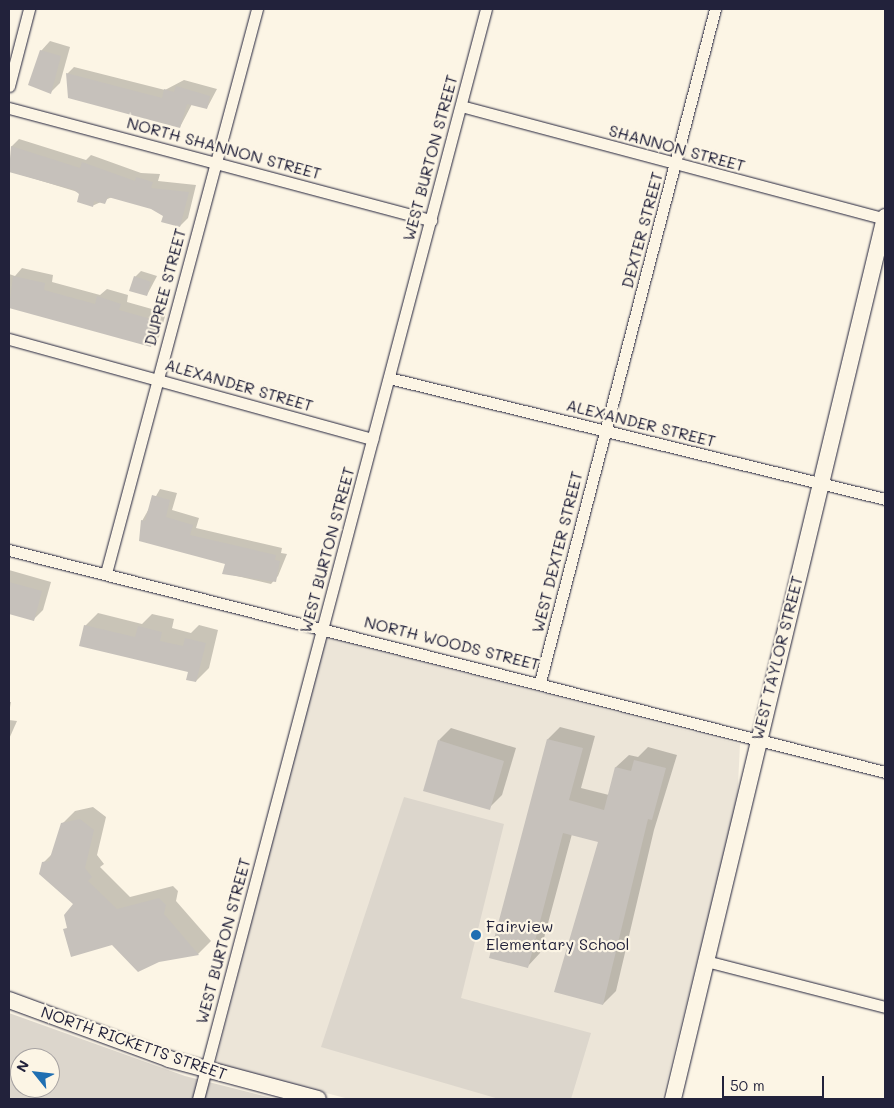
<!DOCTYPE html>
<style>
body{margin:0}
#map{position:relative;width:894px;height:1108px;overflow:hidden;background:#fcf5e5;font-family:Mali,sans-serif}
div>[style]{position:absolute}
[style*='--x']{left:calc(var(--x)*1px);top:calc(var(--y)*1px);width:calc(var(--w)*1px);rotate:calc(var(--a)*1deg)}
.built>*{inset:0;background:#ece5d8}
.green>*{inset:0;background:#dcd6cc}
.shadow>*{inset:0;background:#0003}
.building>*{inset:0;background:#c6c1bb}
.roads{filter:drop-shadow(0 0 1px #22223b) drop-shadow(0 0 1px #22223b)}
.street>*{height:11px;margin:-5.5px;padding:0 5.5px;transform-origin:5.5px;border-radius:5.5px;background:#fcf5e5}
.secondary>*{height:16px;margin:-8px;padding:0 8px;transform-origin:8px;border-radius:8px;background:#fcf5e5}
.dots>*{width:14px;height:14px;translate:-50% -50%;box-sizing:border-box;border:2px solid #fcf5e5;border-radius:50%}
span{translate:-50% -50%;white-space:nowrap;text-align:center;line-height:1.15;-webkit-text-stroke:4.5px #fcf5e5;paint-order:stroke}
.street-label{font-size:16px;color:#22223b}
.poi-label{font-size:16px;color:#22223b}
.left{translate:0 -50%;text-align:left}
.frame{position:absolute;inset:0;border:10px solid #22223b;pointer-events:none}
.north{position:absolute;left:10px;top:1048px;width:50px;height:50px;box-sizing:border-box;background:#fcf5e5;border:1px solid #a5a1a1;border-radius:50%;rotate:299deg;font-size:14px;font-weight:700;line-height:20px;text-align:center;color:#22223b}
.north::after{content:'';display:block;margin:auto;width:18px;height:22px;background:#1f6fb2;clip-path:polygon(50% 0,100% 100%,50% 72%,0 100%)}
.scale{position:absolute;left:722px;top:1076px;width:102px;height:22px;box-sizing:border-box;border:2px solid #22223b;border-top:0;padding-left:6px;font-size:15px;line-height:18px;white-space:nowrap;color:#22223b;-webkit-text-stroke:4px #fcf5e5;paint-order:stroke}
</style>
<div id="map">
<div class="built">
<div style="clip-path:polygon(325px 637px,740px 744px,737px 805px,662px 1099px,349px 1099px,215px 1064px)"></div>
</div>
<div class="green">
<div style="clip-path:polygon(404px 797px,504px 824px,461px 998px,591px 1033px,571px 1099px,499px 1099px,321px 1047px)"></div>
<div style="clip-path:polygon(evenodd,9px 1013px,185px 1076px,276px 1099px,9px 1099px,9px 1013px,20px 1058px,50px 1058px,50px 1088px,20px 1088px,20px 1058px)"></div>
</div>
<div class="shadow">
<div style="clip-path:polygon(50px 41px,70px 47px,60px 83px,50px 93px,41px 51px)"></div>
<div style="clip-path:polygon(74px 67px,165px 90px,184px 80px,217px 89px,207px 108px,192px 104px,180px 127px,67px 74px)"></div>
<div style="clip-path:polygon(19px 139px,86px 160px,91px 155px,141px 173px,160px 174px,158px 181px,196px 185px,188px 218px,180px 226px,152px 208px,112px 197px,92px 206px,81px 193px,9px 171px,12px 146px)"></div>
<div style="clip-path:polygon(22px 268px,53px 275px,52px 282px,100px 295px,107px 289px,128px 295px,127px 302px,166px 313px,159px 337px,150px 345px,9px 307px,9px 274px,15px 276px)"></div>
<div style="clip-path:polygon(141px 271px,157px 276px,147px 295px,135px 277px)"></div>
<div style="clip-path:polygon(160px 489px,177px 493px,172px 510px,199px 518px,196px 528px,282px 548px,281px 553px,287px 554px,278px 576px,271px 584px,224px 573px,226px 563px,142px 521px)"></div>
<div style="clip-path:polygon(9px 570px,51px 582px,43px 610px,33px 620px,9px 613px)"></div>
<div style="clip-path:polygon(98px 613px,142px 624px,152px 614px,174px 619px,172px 628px,191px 633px,199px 625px,218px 630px,209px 668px,196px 681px,190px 671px,85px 626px)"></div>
<div style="clip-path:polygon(9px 702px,11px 702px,9px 713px)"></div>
<div style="clip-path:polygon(9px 720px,17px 721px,9px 739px)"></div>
<div style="clip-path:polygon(560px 727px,595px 736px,581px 788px,609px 795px,616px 767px,629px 755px,638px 757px,648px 747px,677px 755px,654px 830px,616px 991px,603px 1004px,599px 841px,572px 834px,540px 953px,528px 966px,548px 739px)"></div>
<div style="clip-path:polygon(451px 728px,516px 748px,502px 795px,489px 808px,439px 740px)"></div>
<div style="clip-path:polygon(93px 807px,106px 817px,97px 855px,104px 864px,100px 867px,130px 897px,173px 886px,178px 891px,176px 901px,211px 941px,198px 954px,158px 961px,75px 904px,43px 863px,53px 853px,62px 824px,75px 811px)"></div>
</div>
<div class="building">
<div style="clip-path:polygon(40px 50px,61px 56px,51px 94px,28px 85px)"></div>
<div style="clip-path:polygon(66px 73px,162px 98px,164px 89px,174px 92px,176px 86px,210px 96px,207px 109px,187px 104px,180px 128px,68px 98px)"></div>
<div style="clip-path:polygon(11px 146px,80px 168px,82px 162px,135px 181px,136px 177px,153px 182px,151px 188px,189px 192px,180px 227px,161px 222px,163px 216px,151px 209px,108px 197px,105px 204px,94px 201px,93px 207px,77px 202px,79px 194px,74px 190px,9px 172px)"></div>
<div style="clip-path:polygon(13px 276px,45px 283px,44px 290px,95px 304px,97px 296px,121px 304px,119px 310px,158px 321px,151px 347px,9px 308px)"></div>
<div style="clip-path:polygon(134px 276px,151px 282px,147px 296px,129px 291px)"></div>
<div style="clip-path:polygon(152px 495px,170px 500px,166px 517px,193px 525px,190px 535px,276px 555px,275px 560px,280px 561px,276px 582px,222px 574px,225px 564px,139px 541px,141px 520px,145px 521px)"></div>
<div style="clip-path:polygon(9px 582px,42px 591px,34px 621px,9px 614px)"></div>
<div style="clip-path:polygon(84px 625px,135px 637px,138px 626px,162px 632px,160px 641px,183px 646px,185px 638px,206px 643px,196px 682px,186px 680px,188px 672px,79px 646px)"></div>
<div style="clip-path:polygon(547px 739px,583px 748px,569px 800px,604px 810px,615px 767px,631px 771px,634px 760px,666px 768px,652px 820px,648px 819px,603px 1005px,554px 992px,598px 842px,563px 833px,528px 968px,489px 958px)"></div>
<div style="clip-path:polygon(438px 740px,504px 761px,490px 810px,423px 791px)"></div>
<div style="clip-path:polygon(80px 819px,94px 830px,85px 868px,92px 877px,88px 881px,117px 909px,159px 898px,166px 905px,164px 914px,199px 955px,159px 962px,138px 972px,112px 945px,71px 957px,63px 929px,67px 928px,64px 915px,73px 904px,39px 874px,42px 862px,49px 861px,61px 823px)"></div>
</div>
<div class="roads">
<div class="street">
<div style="--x:9;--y:86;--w:80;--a:-75.4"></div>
<div style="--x:461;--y:106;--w:439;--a:14.9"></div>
<div style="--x:9;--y:108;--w:437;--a:14.9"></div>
<div style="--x:9;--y:339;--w:377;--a:15.4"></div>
<div style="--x:389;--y:378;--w:511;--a:13.71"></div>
<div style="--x:9;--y:550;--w:904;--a:14.22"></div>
<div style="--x:106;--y:573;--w:584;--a:-75.01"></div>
<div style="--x:540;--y:682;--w:695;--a:-75.42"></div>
<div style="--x:706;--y:961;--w:185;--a:14.4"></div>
<div style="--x:198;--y:1099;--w:1127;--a:-75.2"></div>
</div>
<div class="secondary">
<div style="--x:9;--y:1000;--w:171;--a:20.2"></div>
<div style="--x:169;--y:1059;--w:154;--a:15"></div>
<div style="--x:673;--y:1099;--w:907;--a:-76.48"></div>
</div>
</div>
<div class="dots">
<div style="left:476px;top:935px;background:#1f6fb2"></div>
</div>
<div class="street-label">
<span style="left:224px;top:148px;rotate:15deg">NORTH SHANNON STREET</span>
<span style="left:677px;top:148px;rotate:15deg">SHANNON STREET</span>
<span style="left:430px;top:158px;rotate:-75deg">WEST BURTON STREET</span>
<span style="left:642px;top:230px;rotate:-75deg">DEXTER STREET</span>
<span style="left:165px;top:287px;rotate:-75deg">DUPREE STREET</span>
<span style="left:239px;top:385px;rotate:16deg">ALEXANDER STREET</span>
<span style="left:641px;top:423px;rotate:14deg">ALEXANDER STREET</span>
<span style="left:327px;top:550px;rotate:-75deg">WEST BURTON STREET</span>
<span style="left:557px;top:552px;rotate:-76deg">WEST DEXTER STREET</span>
<span style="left:452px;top:643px;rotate:14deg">NORTH WOODS STREET</span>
<span style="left:777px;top:658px;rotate:-76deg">WEST TAYLOR STREET</span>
<span style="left:223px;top:941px;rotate:-75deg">WEST BURTON STREET</span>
<span style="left:134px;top:1043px;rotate:19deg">NORTH RICKETTS STREET</span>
</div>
<div class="poi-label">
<span class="left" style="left:486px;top:935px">Fairview<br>Elementary School</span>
</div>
<div class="frame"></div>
<div class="north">N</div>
<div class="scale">50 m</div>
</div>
